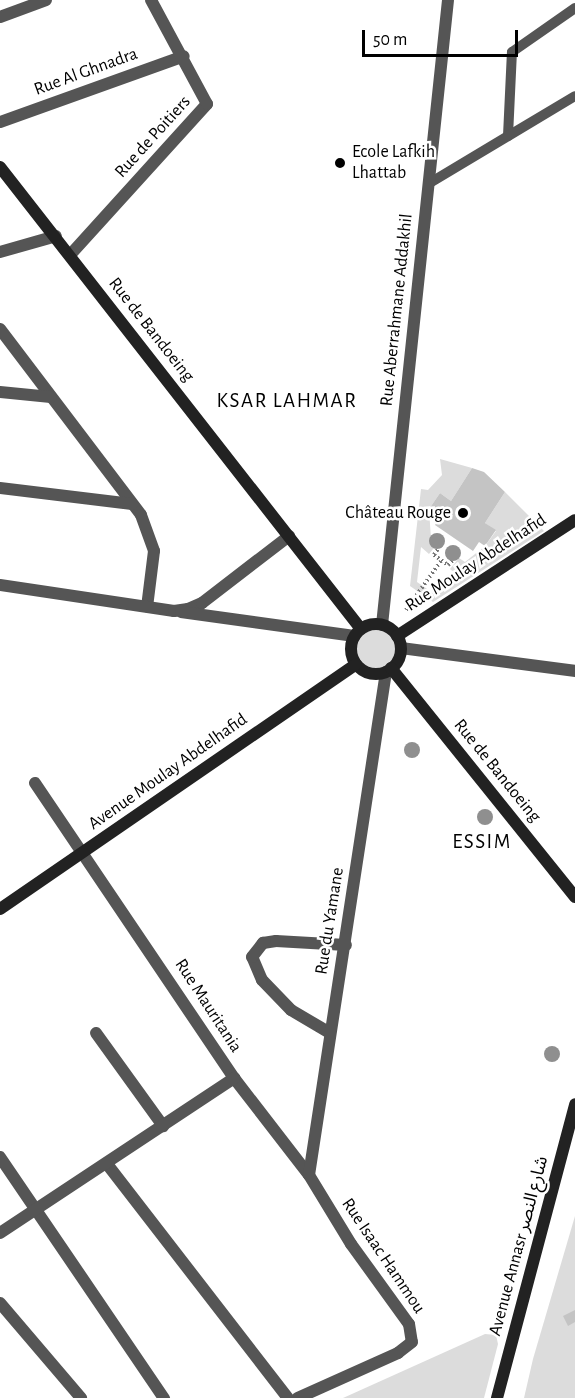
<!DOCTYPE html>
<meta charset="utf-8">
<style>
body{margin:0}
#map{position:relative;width:575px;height:1398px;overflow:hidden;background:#fff;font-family:"Alegreya Sans","Noto Sans Arabic",sans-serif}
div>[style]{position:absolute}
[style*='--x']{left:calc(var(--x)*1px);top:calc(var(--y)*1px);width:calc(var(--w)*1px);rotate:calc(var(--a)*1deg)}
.green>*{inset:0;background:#dcdcdc}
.round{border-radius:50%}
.building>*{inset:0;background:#c4c4c4}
.path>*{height:4px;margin-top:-2px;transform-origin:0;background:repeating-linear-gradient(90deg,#777 0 1.5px,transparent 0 4.5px)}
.lane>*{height:10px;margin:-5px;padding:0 5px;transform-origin:5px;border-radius:5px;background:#555}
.street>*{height:12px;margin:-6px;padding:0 6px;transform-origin:6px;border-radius:6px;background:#555}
.secondary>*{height:12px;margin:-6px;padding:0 6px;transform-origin:6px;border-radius:6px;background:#222}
.secondary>.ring{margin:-6px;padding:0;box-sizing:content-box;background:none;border:12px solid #222;border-radius:50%}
.trees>*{width:16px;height:16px;margin:-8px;border-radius:50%;background:#8f8f8f}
.dots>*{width:16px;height:16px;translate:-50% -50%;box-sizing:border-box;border:3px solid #fff;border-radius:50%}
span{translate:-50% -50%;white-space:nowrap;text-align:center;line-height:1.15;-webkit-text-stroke:5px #fff;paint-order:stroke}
.street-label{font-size:18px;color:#000}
.poi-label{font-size:18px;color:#000}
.left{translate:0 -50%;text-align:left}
.right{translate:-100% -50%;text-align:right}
.quarter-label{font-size:21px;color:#000;letter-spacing:1.5px}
.scale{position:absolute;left:362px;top:30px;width:156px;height:27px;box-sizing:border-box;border:3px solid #000;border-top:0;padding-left:8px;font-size:18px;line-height:21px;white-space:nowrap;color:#000;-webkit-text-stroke:4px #fff;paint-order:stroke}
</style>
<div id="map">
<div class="green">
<div style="clip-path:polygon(440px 459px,472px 468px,451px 501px,440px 493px,429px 509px,431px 539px,437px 544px,429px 554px,421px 547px,417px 582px,433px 593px,458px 576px,450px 569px,459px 558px,465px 562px,485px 546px,496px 531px,485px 523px,505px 492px,544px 531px,433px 602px,410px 586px,421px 489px,428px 490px,442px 475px)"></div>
<div class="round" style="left:355px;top:628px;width:42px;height:42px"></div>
<div style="clip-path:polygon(575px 1216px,575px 1398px,524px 1398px,533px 1359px)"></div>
<div style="clip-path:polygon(485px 1334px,496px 1335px,498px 1344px,484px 1398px,343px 1398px)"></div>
</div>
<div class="building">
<div style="clip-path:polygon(472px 468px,484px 472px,505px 492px,485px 523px,496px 530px,485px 546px,479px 542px,473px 551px,435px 525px,440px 517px,429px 509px,440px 493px,451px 501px)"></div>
<div style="clip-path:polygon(575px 1310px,575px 1322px,568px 1326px,563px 1316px)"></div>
</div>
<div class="path">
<div style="--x:440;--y:546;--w:11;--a:124"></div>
<div style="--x:434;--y:555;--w:17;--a:36"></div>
<div style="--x:448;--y:565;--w:11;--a:-45"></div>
<div style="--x:406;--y:610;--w:60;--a:-54.5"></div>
</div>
<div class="lane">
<div style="--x:508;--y:136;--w:84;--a:-87.3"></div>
<div style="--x:512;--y:52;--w:77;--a:-34.9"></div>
<div style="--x:428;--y:184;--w:171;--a:-30.9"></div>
</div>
<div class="street">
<div style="--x:0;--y:17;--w:49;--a:-20.3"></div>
<div style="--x:0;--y:122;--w:195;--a:-19.7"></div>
<div style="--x:0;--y:252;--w:58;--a:-15.9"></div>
<div style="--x:70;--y:255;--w:204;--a:-47.8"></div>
<div style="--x:207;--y:104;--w:118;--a:-118.3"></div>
<div style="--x:0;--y:329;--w:233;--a:52.8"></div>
<div style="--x:141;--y:515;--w:38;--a:70"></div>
<div style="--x:154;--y:551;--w:56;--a:97.1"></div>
<div style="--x:0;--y:392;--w:51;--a:5.6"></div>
<div style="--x:0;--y:488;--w:133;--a:6.9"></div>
<div style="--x:0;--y:585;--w:176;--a:8.5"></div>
<div style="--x:174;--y:611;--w:14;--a:-8"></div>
<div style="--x:188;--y:609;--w:15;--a:-23"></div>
<div style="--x:202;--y:603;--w:110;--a:-37.6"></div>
<div style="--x:181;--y:612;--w:175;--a:7.9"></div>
<div style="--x:382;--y:625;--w:628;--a:-83.97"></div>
<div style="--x:401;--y:648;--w:176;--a:7.5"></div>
<div style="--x:35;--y:783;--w:356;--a:56"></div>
<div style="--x:234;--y:1078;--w:123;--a:52.3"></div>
<div style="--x:309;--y:1175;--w:81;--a:58.7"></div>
<div style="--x:351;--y:1244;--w:99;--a:54.1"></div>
<div style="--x:409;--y:1324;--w:18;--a:81"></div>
<div style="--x:412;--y:1342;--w:18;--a:142"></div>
<div style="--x:398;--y:1353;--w:110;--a:155.8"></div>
<div style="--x:96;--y:1033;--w:115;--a:54.2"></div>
<div style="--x:330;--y:1033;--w:45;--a:-149.5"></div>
<div style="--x:291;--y:1010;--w:42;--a:-134"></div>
<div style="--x:262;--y:980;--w:25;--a:-113"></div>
<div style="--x:252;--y:957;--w:18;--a:-52"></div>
<div style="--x:263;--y:943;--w:13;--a:-9"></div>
<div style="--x:276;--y:941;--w:70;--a:3.3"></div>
<div style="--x:0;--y:1157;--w:292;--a:55.8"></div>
<div style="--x:107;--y:1164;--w:296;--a:52.3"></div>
<div style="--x:309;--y:1175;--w:509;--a:-81.3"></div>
<div style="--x:0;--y:1233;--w:281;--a:-33.5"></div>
<div style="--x:0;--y:1303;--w:125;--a:49.5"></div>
</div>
<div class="secondary">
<div style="--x:0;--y:167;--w:586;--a:52"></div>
<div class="ring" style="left:351px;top:624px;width:38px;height:38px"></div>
<div style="--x:397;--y:636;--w:212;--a:-33.1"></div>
<div style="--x:391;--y:668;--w:294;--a:51.2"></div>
<div style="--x:0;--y:909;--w:432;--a:-34.5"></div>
<div style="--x:497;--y:1398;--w:304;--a:-75.1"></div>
</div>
<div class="trees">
<div style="left:437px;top:541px"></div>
<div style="left:453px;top:553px"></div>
<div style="left:412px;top:750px"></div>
<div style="left:485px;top:817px"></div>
<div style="left:552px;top:1054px"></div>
</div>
<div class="dots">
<div style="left:340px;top:163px;background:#000"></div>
<div style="left:463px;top:513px;background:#000"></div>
</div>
<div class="street-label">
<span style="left:86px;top:72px;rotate:-20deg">Rue Al Ghnadra</span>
<span style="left:153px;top:137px;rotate:-48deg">Rue de Poitiers</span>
<span style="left:397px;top:310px;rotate:-84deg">Rue Aberrahmane Addakhil</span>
<span style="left:151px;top:330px;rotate:52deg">Rue de Bandoeing</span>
<span style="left:476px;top:563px;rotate:-33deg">Rue Moulay Abdelhafid</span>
<span style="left:497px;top:771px;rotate:51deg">Rue de Bandoeing</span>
<span style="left:168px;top:772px;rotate:-35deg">Avenue Moulay Abdelhafid</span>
<span style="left:330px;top:921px;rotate:-81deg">Rue du Yamane</span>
<span style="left:208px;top:1006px;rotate:57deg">Rue Mauritania</span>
<span style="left:519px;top:1246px;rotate:-75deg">Avenue Annasr شارع النصر</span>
<span style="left:383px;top:1256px;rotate:56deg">Rue Isaac Hammou</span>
</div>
<div class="poi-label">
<span class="left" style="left:352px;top:163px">Ecole Lafkih<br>Lhattab</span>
<span class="right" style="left:451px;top:513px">Château Rouge</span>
</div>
<div class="quarter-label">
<span style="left:287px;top:401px">KSAR LAHMAR</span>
<span style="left:482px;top:842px">ESSIM</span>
</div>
<div class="scale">50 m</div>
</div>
